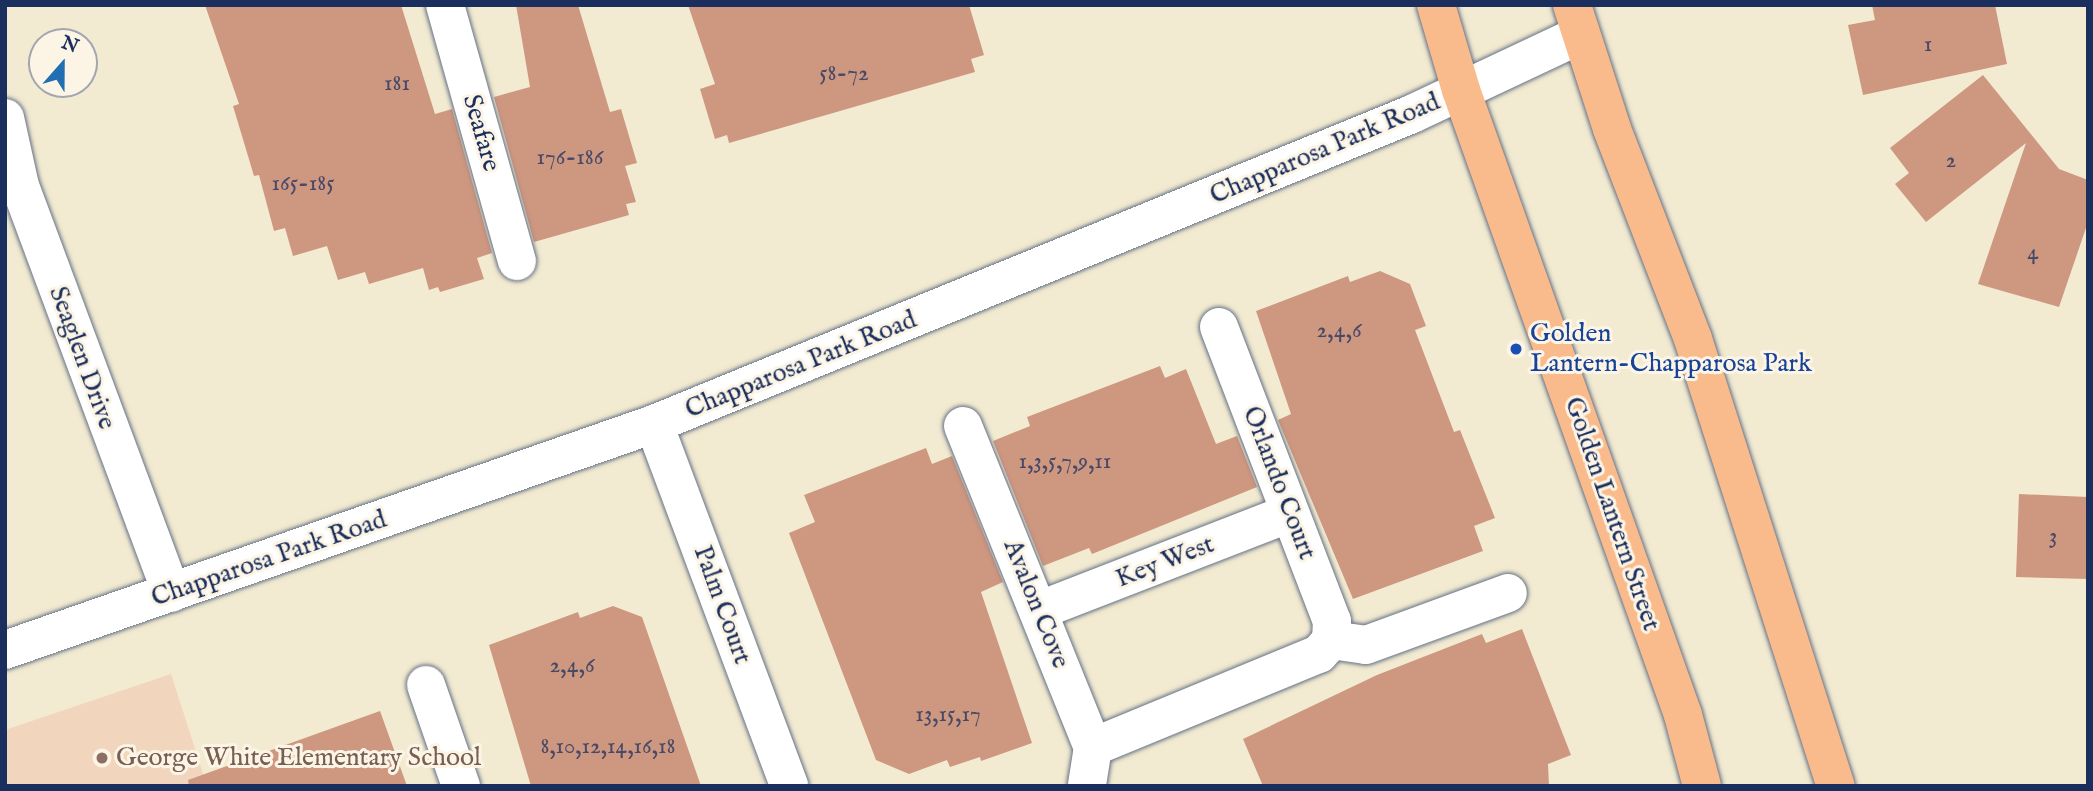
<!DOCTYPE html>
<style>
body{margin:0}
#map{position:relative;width:2093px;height:791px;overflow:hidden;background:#f2ebd1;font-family:"IM FELL English",serif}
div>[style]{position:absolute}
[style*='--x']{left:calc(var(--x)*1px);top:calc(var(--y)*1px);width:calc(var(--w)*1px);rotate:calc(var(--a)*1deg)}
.built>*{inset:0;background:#f1d5bd}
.building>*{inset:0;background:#ce9780}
.roads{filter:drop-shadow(0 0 2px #667186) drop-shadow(0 0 2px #667186)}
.minor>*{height:38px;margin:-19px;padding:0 19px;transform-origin:19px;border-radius:19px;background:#fff}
.major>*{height:38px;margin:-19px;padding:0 19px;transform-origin:19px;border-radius:19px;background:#fabb8c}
.dots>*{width:19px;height:19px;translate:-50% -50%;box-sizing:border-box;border:4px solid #fcf5e5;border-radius:50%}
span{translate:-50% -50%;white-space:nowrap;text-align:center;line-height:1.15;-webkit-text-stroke:6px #fcf5e5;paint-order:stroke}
.number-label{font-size:23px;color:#484966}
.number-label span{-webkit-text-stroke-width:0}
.street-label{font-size:26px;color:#1b2f5e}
.transit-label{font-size:26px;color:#164399}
.left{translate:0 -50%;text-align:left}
.education-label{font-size:26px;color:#785e54}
.frame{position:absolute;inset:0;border:7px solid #1b2f5e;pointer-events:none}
.north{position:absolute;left:28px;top:28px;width:70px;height:70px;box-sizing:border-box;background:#fcf5e5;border:2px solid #a2a6af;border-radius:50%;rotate:21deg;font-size:19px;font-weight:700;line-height:28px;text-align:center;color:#1b2f5e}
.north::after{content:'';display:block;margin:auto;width:24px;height:32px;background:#1f6fb2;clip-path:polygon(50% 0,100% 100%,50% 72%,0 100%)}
</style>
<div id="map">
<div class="built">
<div style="clip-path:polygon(171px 674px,207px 786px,5px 786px,5px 730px)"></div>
</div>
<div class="building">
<div style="clip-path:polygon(205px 5px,401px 5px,435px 114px,452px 109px,492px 253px,477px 258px,484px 279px,440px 292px,438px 287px,429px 290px,423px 268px,369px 284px,365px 272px,338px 280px,327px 246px,293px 256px,285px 228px,274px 231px,259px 175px,254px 176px,233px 106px,239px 104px)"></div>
<div style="clip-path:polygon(516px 5px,578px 5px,610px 112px,621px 109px,637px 163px,625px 166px,636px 202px,626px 204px,629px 215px,534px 242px,494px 97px,530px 87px)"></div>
<div style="clip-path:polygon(688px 5px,969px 5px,984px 55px,971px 59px,975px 72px,729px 143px,727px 135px,715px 139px,700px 89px,715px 84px)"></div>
<div style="clip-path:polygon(1872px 5px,1995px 5px,2007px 64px,1863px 95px,1848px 25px,1875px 20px)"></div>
<div style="clip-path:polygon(1983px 75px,2059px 169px,2088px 180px,2088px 222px,2059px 307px,1978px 284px,2026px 143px,1926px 222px,1895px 184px,1909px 173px,1890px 148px)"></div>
<div style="clip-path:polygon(1380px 271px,1410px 284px,1426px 326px,1415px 330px,1454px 432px,1460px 430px,1495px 518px,1474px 526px,1483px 551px,1353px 599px,1278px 420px,1291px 414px,1256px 311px,1348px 276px,1350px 282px)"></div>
<div style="clip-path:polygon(1160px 366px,1165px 378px,1186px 369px,1216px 444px,1237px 436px,1257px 487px,1092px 554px,1089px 548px,1043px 566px,993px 441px,1030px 426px,1027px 417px)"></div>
<div style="clip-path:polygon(926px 448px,932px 464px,952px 456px,1003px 582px,981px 592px,1032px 743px,981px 761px,980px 757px,950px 767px,947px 760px,909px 774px,876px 760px,789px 533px,815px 522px,804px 495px)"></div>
<div style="clip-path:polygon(2019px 494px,2088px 497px,2088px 579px,2016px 577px)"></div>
<div style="clip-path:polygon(613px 606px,642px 617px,701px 786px,531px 786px,489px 645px,578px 612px,580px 618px)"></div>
<div style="clip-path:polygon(1522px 629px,1571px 755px,1548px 764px,1549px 786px,1263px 786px,1243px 739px,1377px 675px,1482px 634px,1486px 643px)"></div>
<div style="clip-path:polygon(380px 711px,407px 786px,189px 786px,188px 780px)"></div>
</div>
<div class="roads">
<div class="minor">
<div style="--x:445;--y:5;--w:266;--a:74.3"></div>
<div style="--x:5;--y:118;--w:70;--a:77.6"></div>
<div style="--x:20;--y:186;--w:434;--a:69.6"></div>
<div style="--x:1219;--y:327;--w:315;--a:69"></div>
<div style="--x:1332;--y:621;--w:19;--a:93"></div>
<div style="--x:654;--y:424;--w:386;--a:69.5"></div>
<div style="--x:963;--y:426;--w:346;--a:68"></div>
<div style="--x:1093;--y:747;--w:39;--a:99"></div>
<div style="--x:1040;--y:610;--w:268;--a:-21.2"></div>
<div style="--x:1331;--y:640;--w:35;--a:8"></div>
<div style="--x:1366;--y:645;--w:151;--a:-20.1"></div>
<div style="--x:5;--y:650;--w:687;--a:-19.2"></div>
<div style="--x:654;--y:424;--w:819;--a:-22.24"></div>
<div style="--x:1412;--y:114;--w:186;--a:-25.2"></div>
<div style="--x:426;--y:685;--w:107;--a:70.9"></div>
<div style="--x:1093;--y:747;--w:244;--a:-22.4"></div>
<div style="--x:1319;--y:654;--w:18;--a:-49"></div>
</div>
<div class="major">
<div style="--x:1436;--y:5;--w:89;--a:73.6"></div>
<div style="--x:1461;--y:90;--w:663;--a:70.44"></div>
<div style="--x:1683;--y:715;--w:73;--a:75"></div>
<div style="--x:1572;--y:5;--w:130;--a:72.1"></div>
<div style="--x:1612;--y:129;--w:225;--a:68.9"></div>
<div style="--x:1693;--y:339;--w:469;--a:72.3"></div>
</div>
</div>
<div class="dots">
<div style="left:1516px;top:349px;background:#1a4fb4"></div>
<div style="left:102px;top:758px;background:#8d6e63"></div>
</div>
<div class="number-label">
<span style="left:1928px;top:45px">1</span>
<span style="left:844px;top:74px">58-72</span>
<span style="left:397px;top:84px">181</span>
<span style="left:570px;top:158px">176-186</span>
<span style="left:1951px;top:161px">2</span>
<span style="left:303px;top:184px">165-185</span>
<span style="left:2033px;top:253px">4</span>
<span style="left:1339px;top:331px">2,4,6</span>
<span style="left:1065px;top:462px">1,3,5,7,9,11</span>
<span style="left:2053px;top:537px">3</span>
<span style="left:572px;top:666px">2,4,6</span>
<span style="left:948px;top:715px">13,15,17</span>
<span style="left:608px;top:747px">8,10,12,14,16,18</span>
</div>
<div class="street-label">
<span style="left:481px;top:133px;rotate:74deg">Seafare</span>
<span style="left:1325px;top:149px;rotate:-23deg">Chapparosa Park Road</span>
<span style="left:82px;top:358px;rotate:70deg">Seaglen Drive</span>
<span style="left:801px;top:365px;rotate:-22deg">Chapparosa Park Road</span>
<span style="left:1279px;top:483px;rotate:69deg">Orlando Court</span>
<span style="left:1612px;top:514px;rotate:71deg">Golden Lantern Street</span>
<span style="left:269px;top:559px;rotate:-19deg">Chapparosa Park Road</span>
<span style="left:1165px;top:562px;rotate:-21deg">Key West</span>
<span style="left:1036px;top:604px;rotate:68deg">Avalon Cove</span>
<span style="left:722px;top:605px;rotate:70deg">Palm Court</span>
</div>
<div class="transit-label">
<span class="left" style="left:1530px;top:349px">Golden<br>Lantern-Chapparosa Park</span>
</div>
<div class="education-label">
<span class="left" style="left:116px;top:758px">George White Elementary School</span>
</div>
<div class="frame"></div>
<div class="north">N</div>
</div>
